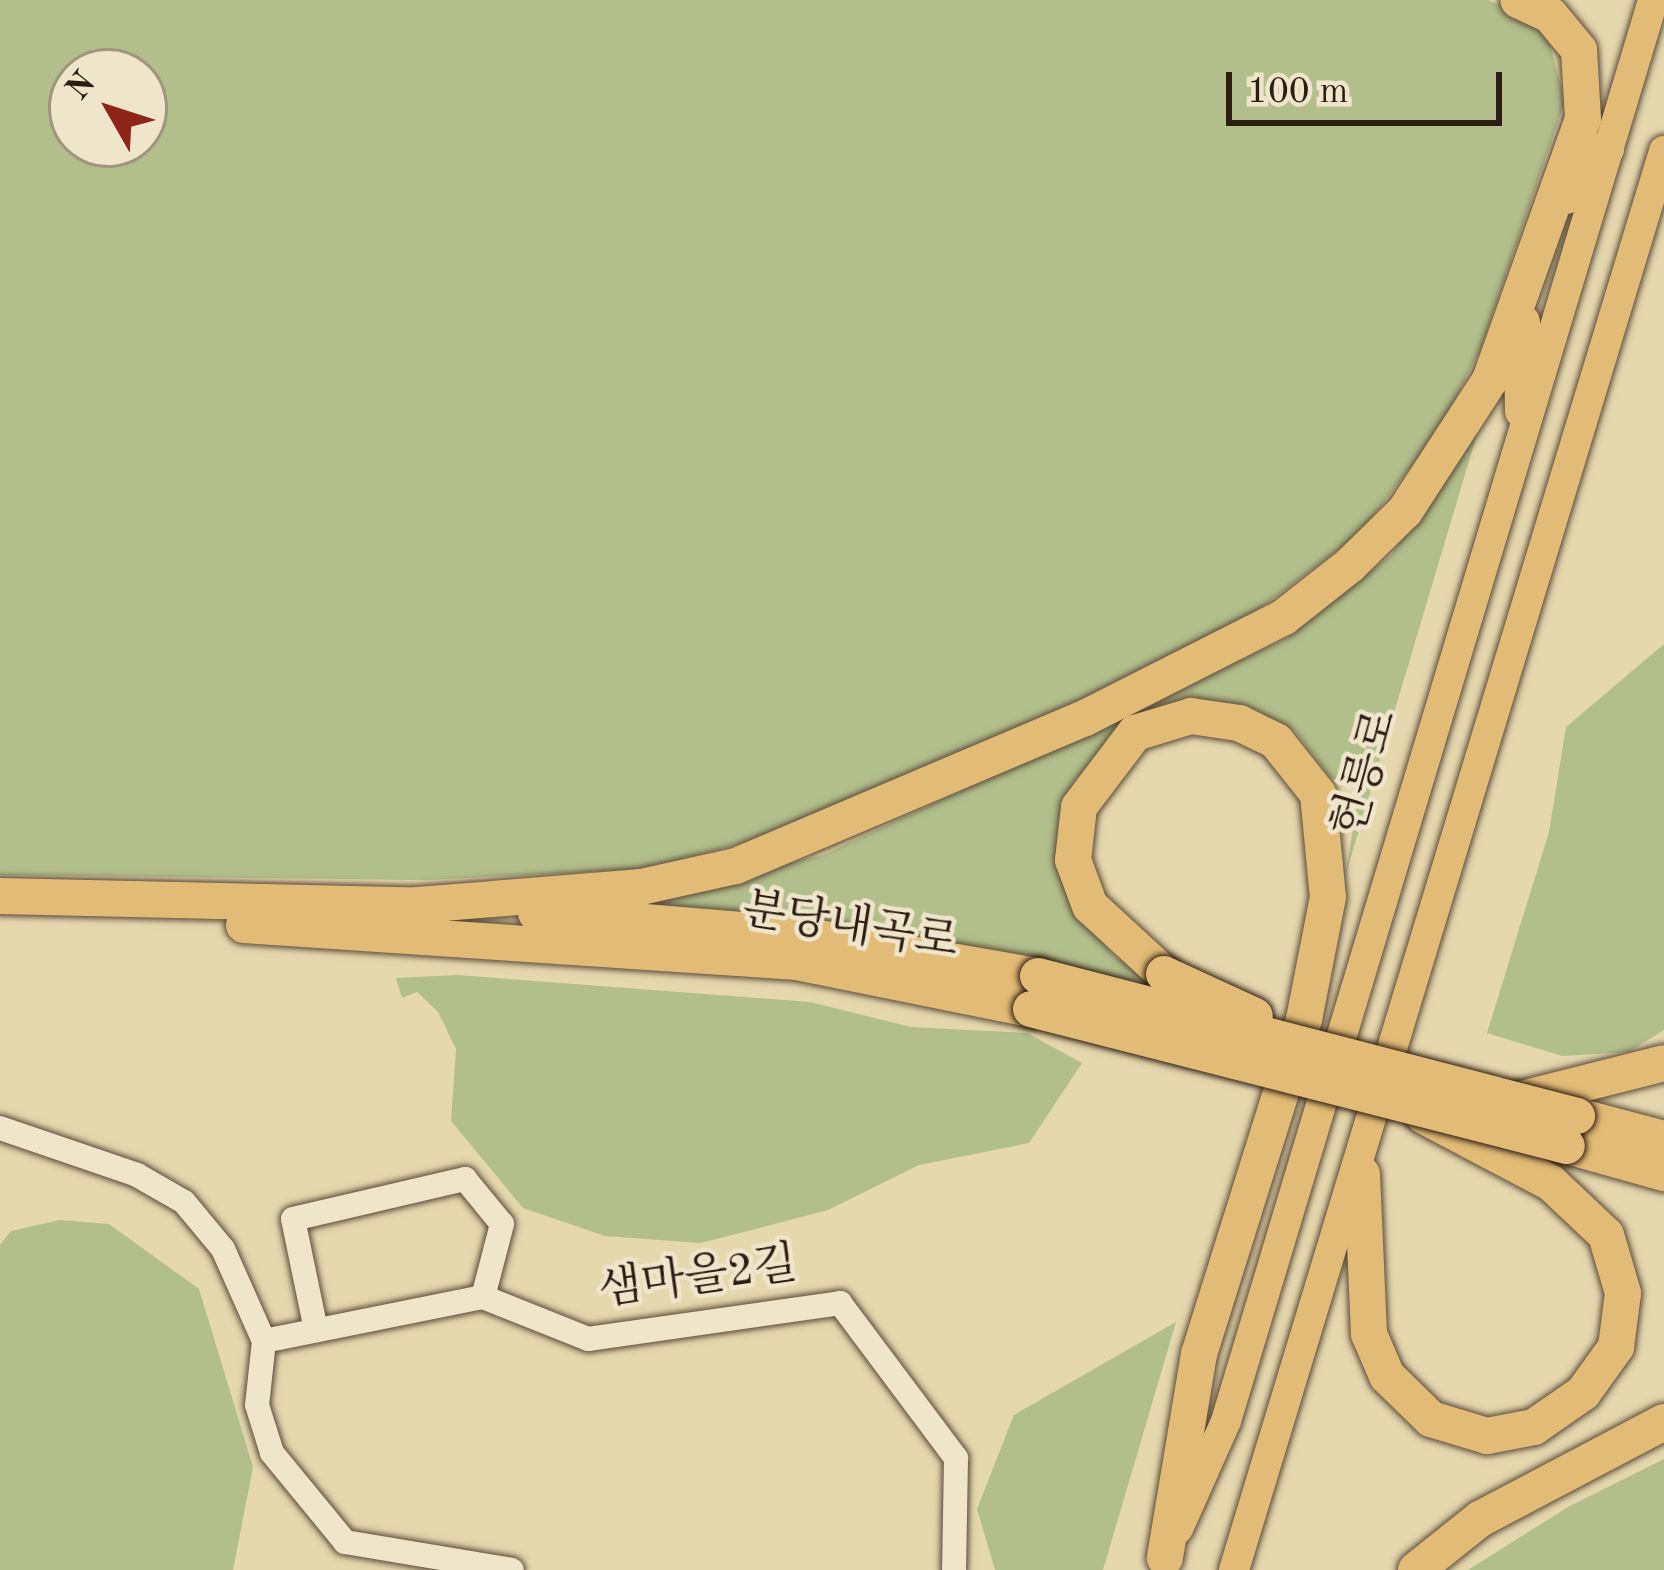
<!DOCTYPE html>
<meta charset="utf-8">
<style>
body{margin:0}
#map{position:relative;width:1664px;height:1570px;overflow:hidden;background:#e5d7ae;font-family:"Old Standard TT","Noto Serif KR",serif}
div>[style]{position:absolute}
[style*='--x']{left:calc(var(--x)*1px);top:calc(var(--y)*1px);width:calc(var(--w)*1px);rotate:calc(var(--a)*1deg)}
.green>*{inset:0;background:#b2bf8c}
.roads{filter:drop-shadow(0 0 3px #5b4b39) drop-shadow(0 0 3px #5b4b39)}
.minor>*{height:24px;margin:-12px;padding:0 12px;transform-origin:12px;border-radius:12px;background:#eee5ca}
.major>*{height:30px;margin:-15px;padding:0 15px;transform-origin:15px;border-radius:15px;background:#e2bc77}
.highway>*{height:36px;margin:-18px;padding:0 18px;transform-origin:18px;border-radius:18px;background:#e2bc77}
.bridges{filter:drop-shadow(0 0 3px #2d1c12) drop-shadow(0 0 3px #2d1c12)}
.highway-bridge>*{height:36px;margin:-18px;padding:0 18px;transform-origin:18px;border-radius:18px;background:#e2bc77}
span{translate:-50% -50%;white-space:nowrap;text-align:center;line-height:1.15;-webkit-text-stroke:9px #eee5ca;paint-order:stroke}
.street-label{font-size:45px;color:#2d1c12}
.north{position:absolute;left:48px;top:48px;width:120px;height:120px;box-sizing:border-box;background:#eee5ca;border:3px solid #a19580;border-radius:50%;rotate:309deg;font-size:33px;font-weight:700;line-height:48px;text-align:center;color:#2d1c12}
.north::after{content:'';display:block;margin:auto;width:42px;height:54px;background:#8f2418;clip-path:polygon(50% 0,100% 100%,50% 72%,0 100%)}
.scale{position:absolute;left:1226px;top:72px;width:276px;height:54px;box-sizing:border-box;border:6px solid #2d1c12;border-top:0;padding-left:15px;font-size:36px;line-height:42px;white-space:nowrap;color:#2d1c12;-webkit-text-stroke:9px #eee5ca;paint-order:stroke}
</style>
<div id="map">
<div class="green">
<div style="clip-path:polygon(evenodd,0 0,1488px 0,1526px 15px,1549px 41px,1565px 101px,1481px 348px,1440px 429px,1359px 534px,1236px 626px,852px 814px,644px 869px,427px 880px,0 875px,0 0,72px 72px,144px 72px,144px 144px,72px 144px,72px 72px)"></div>
<div style="clip-path:polygon(1478px 431px,1345px 877px,1360px 786px,1331px 778px,1295px 731px,1252px 708px,1210px 701px,1118px 731px,1076px 779px,1063px 808px,1069px 897px,1114px 957px,1167px 987px,925px 938px,629px 902px,823px 855px,1286px 639px,1391px 555px)"></div>
<div style="clip-path:polygon(1664px 644px,1664px 1030px,1629px 1052px,1562px 1056px,1487px 1033px,1549px 832px,1566px 727px)"></div>
<div style="clip-path:polygon(457px 975px,810px 1002px,911px 1027px,1027px 1033px,1082px 1063px,1029px 1143px,919px 1165px,828px 1210px,701px 1243px,605px 1236px,523px 1208px,451px 1121px,456px 1049px,438px 1012px,417px 992px,402px 998px,396px 978px)"></div>
<div style="clip-path:polygon(60px 1220px,109px 1224px,199px 1289px,253px 1467px,233px 1570px,0 1570px,0 1245px,11px 1231px)"></div>
<div style="clip-path:polygon(1176px 1322px,1103px 1570px,995px 1570px,977px 1509px,1014px 1415px)"></div>
<div style="clip-path:polygon(1664px 1459px,1664px 1570px,1468px 1570px,1568px 1507px)"></div>
</div>
<div class="roads">
<div class="minor">
<div style="--x:0;--y:1128;--w:145;--a:18.9"></div>
<div style="--x:137;--y:1175;--w:54;--a:29.9"></div>
<div style="--x:184;--y:1202;--w:61;--a:50.3"></div>
<div style="--x:223;--y:1249;--w:101;--a:66"></div>
<div style="--x:264;--y:1341;--w:64;--a:96.2"></div>
<div style="--x:257;--y:1405;--w:50;--a:72.6"></div>
<div style="--x:272;--y:1453;--w:115;--a:50.6"></div>
<div style="--x:345;--y:1542;--w:169;--a:9.5"></div>
<div style="--x:316;--y:1330;--w:113;--a:-101.7"></div>
<div style="--x:293;--y:1219;--w:177;--a:-13.1"></div>
<div style="--x:465;--y:1179;--w:58;--a:50.6"></div>
<div style="--x:502;--y:1224;--w:75;--a:104.6"></div>
<div style="--x:264;--y:1341;--w:223;--a:-11.4"></div>
<div style="--x:483;--y:1297;--w:113;--a:21.8"></div>
<div style="--x:588;--y:1339;--w:255;--a:-8.1"></div>
<div style="--x:840;--y:1303;--w:194;--a:53.2"></div>
<div style="--x:956;--y:1458;--w:112;--a:91"></div>
</div>
<div class="major">
<div style="--x:1178;--y:1529;--w:118;--a:-66"></div>
<div style="--x:1226;--y:1421;--w:1484;--a:-73.27"></div>
<div style="--x:1234;--y:1570;--w:1483;--a:-73.14"></div>
</div>
<div class="highway">
<div style="--x:1566;--y:196;--w:62;--a:-49.6"></div>
<div style="--x:1522;--y:322;--w:89;--a:89.4"></div>
<div style="--x:0;--y:896;--w:439;--a:1.3"></div>
<div style="--x:418;--y:905;--w:224;--a:-4.6"></div>
<div style="--x:641;--y:887;--w:97;--a:-12.5"></div>
<div style="--x:736;--y:866;--w:379;--a:-23"></div>
<div style="--x:1085;--y:718;--w:223;--a:-26.9"></div>
<div style="--x:1284;--y:617;--w:84;--a:-38.2"></div>
<div style="--x:1350;--y:565;--w:77;--a:-44.5"></div>
<div style="--x:1405;--y:511;--w:156;--a:-57"></div>
<div style="--x:1490;--y:380;--w:277;--a:-70.4"></div>
<div style="--x:1583;--y:119;--w:69;--a:-93.3"></div>
<div style="--x:1579;--y:50;--w:45;--a:-129.6"></div>
<div style="--x:1550;--y:15;--w:35;--a:-155"></div>
<div style="--x:536;--y:913;--w:267;--a:4.7"></div>
<div style="--x:802;--y:935;--w:240;--a:9.9"></div>
<div style="--x:244;--y:925;--w:554;--a:3.83"></div>
<div style="--x:797;--y:962;--w:239;--a:11.4"></div>
<div style="--x:1164;--y:974;--w:100;--a:-137.4"></div>
<div style="--x:1090;--y:906;--w:49;--a:-110.3"></div>
<div style="--x:1073;--y:860;--w:53;--a:-83.5"></div>
<div style="--x:1079;--y:807;--w:93;--a:-52.9"></div>
<div style="--x:1135;--y:733;--w:59;--a:-16.9"></div>
<div style="--x:1191;--y:716;--w:49;--a:8.3"></div>
<div style="--x:1239;--y:723;--w:41;--a:25.9"></div>
<div style="--x:1276;--y:741;--w:68;--a:51.6"></div>
<div style="--x:1318;--y:794;--w:103;--a:84.5"></div>
<div style="--x:1328;--y:897;--w:124;--a:101.1"></div>
<div style="--x:1304;--y:1019;--w:351;--a:107.4"></div>
<div style="--x:1199;--y:1354;--w:207;--a:99.5"></div>
<div style="--x:1522;--y:1099;--w:146;--a:-14.2"></div>
<div style="--x:1577;--y:1116;--w:90;--a:14.8"></div>
<div style="--x:1567;--y:1146;--w:101;--a:15.6"></div>
<div style="--x:1362;--y:1174;--w:160;--a:87.5"></div>
<div style="--x:1369;--y:1334;--w:46;--a:66.8"></div>
<div style="--x:1387;--y:1376;--w:62;--a:44.3"></div>
<div style="--x:1431;--y:1419;--w:59;--a:16.9"></div>
<div style="--x:1487;--y:1436;--w:48;--a:-10.8"></div>
<div style="--x:1534;--y:1427;--w:60;--a:-34.8"></div>
<div style="--x:1583;--y:1393;--w:57;--a:-54.3"></div>
<div style="--x:1616;--y:1347;--w:54;--a:-82.6"></div>
<div style="--x:1623;--y:1293;--w:60;--a:-106.3"></div>
<div style="--x:1606;--y:1235;--w:76;--a:-136.6"></div>
<div style="--x:1551;--y:1183;--w:144;--a:-152.2"></div>
<div style="--x:1416;--y:1570;--w:82;--a:-38.6"></div>
<div style="--x:1480;--y:1519;--w:208;--a:-27.8"></div>
</div>
</div>
<div class="bridges">
<div class="highway-bridge">
<div style="--x:1164;--y:974;--w:100;--a:24.8"></div>
<div style="--x:1038;--y:976;--w:557;--a:14.56"></div>
<div style="--x:1031;--y:1009;--w:553;--a:14.34"></div>
</div>
</div>
<div class="street-label">
<span style="left:1367px;top:774px;rotate:-74deg">헌릉로</span>
<span style="left:850px;top:928px;rotate:9deg">분당내곡로</span>
<span style="left:698px;top:1279px;rotate:-8deg">샘마을2길</span>
</div>
<div class="north">N</div>
<div class="scale">100 m</div>
</div>
